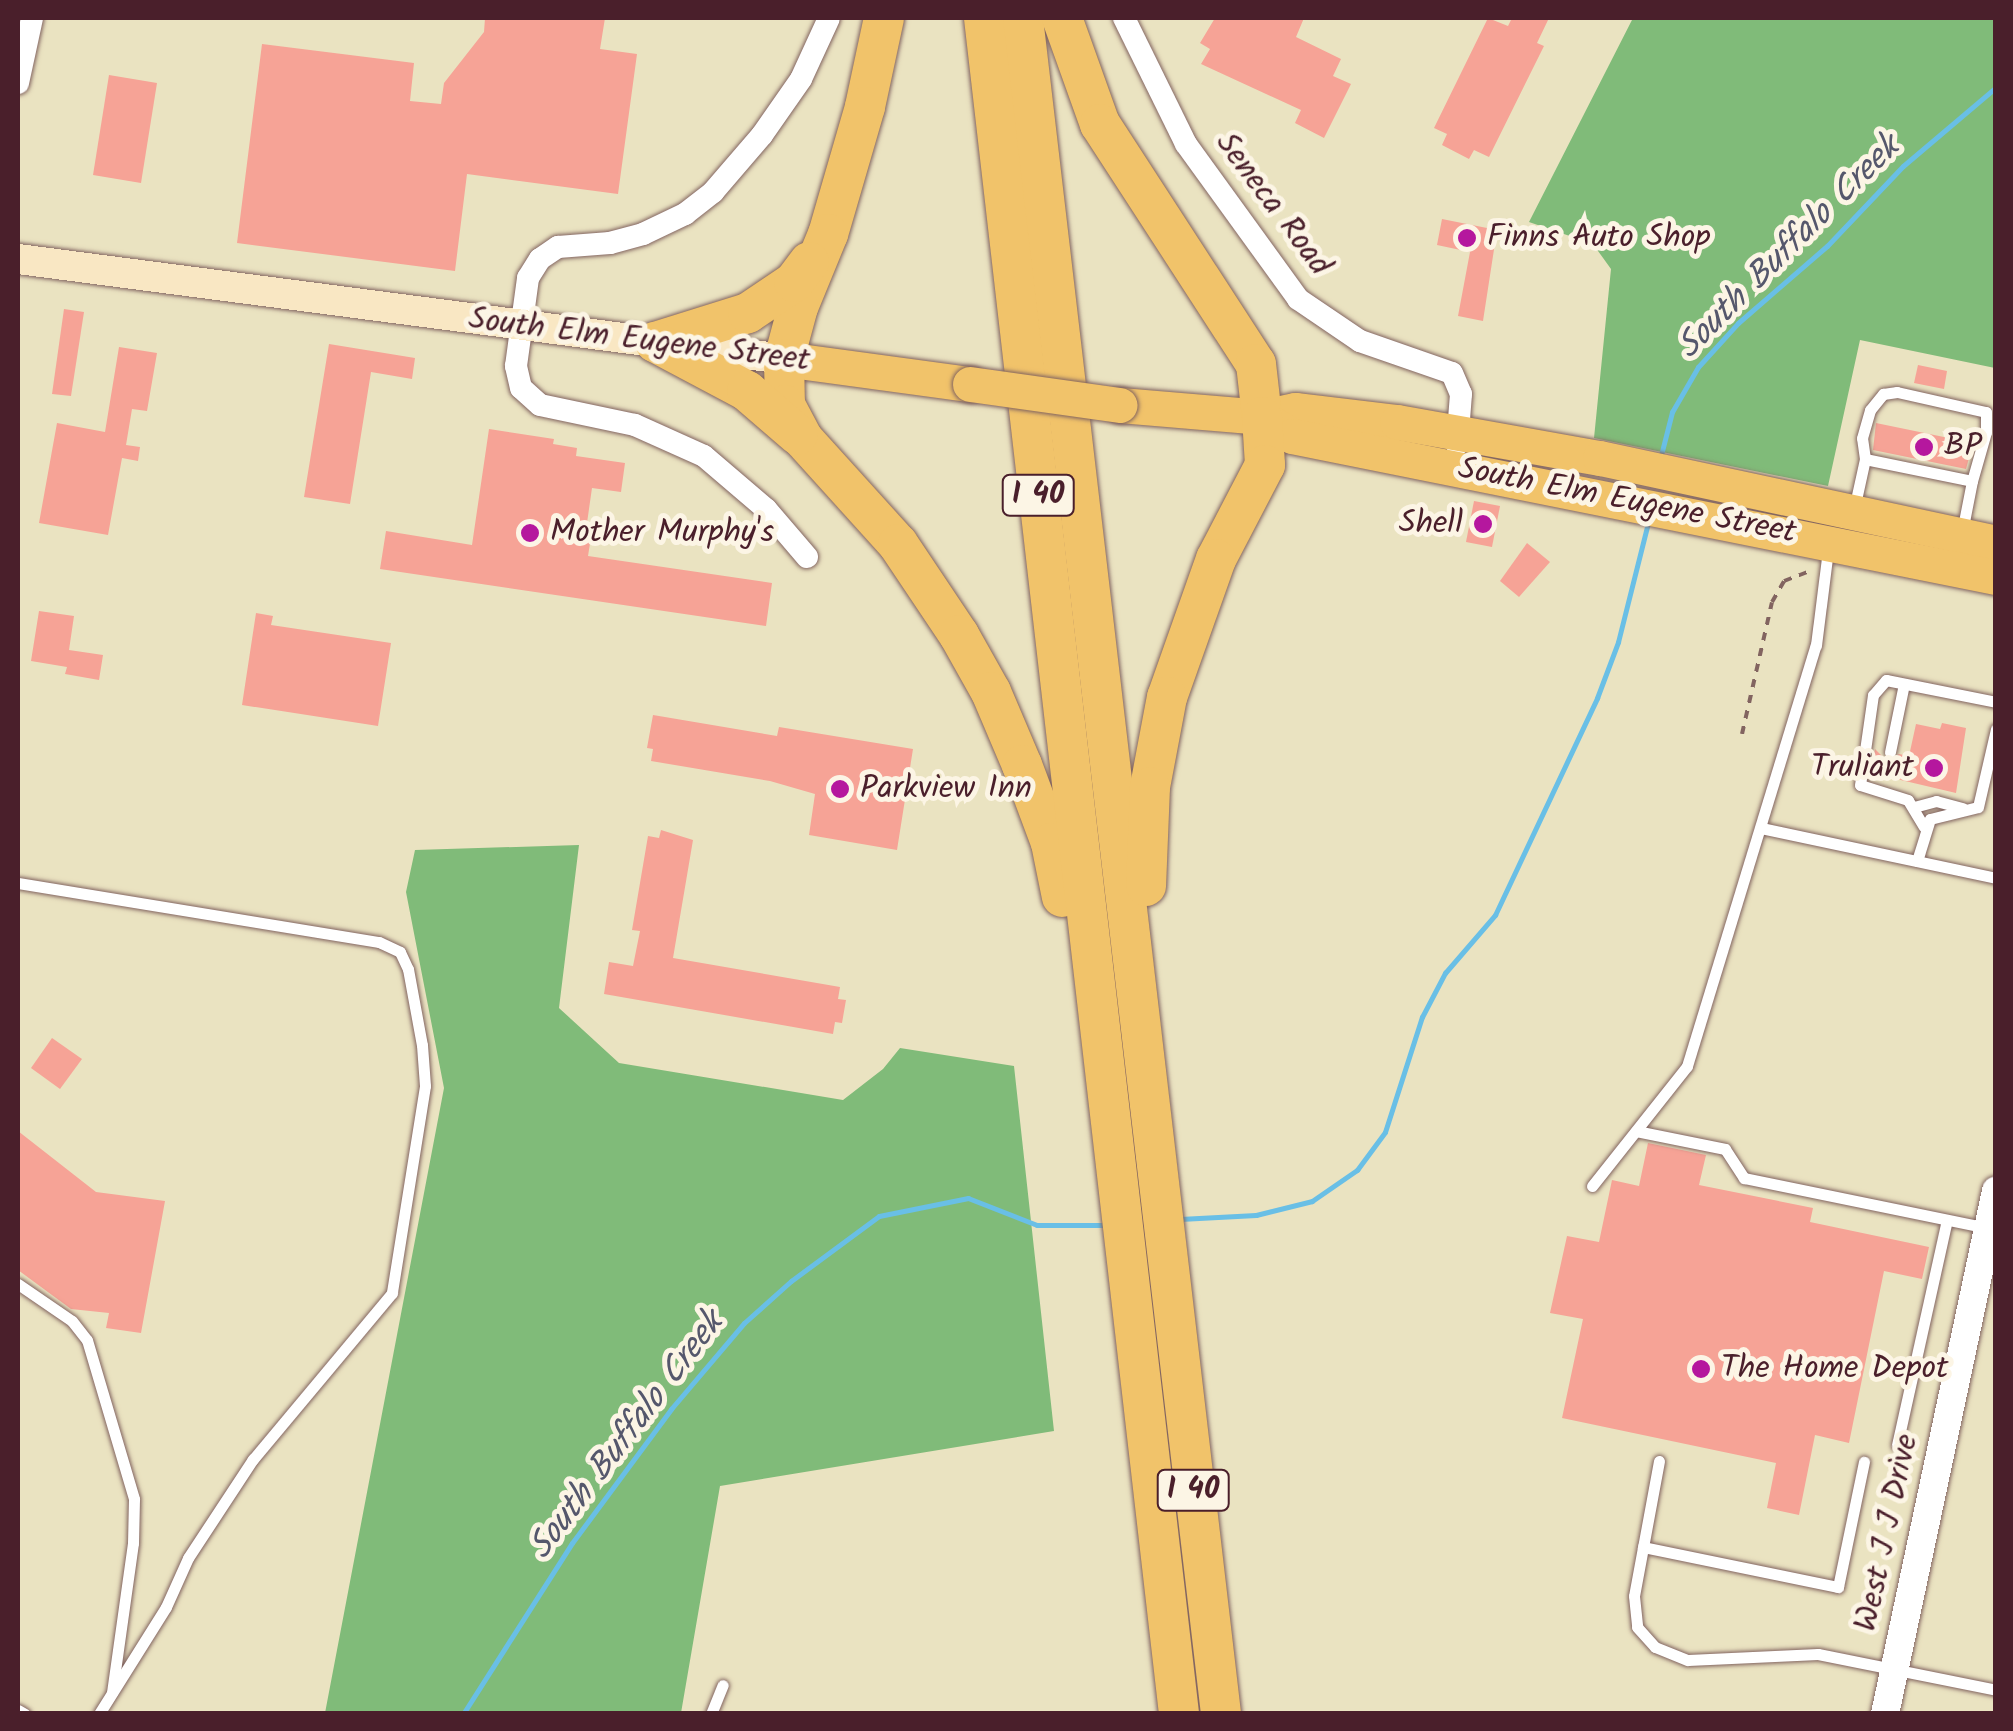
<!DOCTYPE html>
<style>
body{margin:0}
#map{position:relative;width:2013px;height:1731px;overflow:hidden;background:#eae3c1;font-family:Kalam,sans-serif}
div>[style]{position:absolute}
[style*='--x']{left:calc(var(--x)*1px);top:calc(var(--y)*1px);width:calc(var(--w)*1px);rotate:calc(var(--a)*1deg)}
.forest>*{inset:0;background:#80bb79}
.stream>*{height:5px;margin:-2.5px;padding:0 2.5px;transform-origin:2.5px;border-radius:2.5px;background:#69bfe6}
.building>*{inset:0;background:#f6a396}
.path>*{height:4px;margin-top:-2px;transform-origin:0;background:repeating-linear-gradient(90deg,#826460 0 8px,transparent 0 16px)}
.roads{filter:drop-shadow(0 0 2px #826460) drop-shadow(0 0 2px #826460)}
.service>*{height:11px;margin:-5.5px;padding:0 5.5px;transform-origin:5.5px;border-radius:5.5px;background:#fff}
.minor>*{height:22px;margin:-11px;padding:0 11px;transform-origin:11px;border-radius:11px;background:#fff}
.tertiary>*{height:28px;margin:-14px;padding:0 14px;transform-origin:14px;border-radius:14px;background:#fff}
.secondary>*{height:30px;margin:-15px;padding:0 15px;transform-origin:15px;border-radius:15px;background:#f9e7c3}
.primary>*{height:35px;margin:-17.5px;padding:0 17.5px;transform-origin:17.5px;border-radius:17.5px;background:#f1c36a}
.motorway>*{height:40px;margin:-20px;padding:0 20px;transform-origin:20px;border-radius:20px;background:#f1c36a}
.bridges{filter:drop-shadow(0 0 2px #826460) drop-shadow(0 0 2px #826460)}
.primary-bridge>*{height:35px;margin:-17.5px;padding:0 17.5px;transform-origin:17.5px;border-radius:17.5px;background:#f1c36a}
.dots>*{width:28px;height:28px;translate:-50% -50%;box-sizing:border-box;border:5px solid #fcf5e5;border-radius:50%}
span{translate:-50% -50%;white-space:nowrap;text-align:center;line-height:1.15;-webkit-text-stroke:10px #fcf5e5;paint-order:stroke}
.shield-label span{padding:2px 8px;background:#fcf5e5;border:2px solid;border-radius:8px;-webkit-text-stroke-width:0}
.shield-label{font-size:30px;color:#4a1f2b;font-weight:700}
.street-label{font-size:32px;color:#4a1f2b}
.poi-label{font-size:32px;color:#4a1f2b}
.left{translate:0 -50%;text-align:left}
.right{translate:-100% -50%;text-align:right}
.water-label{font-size:35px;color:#55576c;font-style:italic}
.frame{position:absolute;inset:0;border:20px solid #4a1f2b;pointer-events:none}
</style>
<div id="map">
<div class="forest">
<div style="clip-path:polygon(1633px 18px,1995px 18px,1995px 368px,1860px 340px,1828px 486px,1594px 438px,1611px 269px,1593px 244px,1529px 222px)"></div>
<div style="clip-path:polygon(579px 845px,559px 1008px,619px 1063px,843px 1100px,883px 1069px,900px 1048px,1014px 1066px,1054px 1431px,720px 1486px,681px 1713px,325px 1713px,444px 1088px,406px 892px,415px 850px)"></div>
</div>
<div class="stream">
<div style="--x:1660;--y:459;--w:49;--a:-75.7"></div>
<div style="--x:1672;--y:412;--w:52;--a:-60"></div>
<div style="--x:1698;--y:367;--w:59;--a:-47.7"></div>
<div style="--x:1738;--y:323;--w:118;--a:-40.9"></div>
<div style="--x:1827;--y:246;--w:110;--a:-46.5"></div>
<div style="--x:1903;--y:166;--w:122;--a:-40.3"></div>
<div style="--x:1180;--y:1219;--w:76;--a:-3"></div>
<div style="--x:1256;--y:1215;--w:58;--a:-14"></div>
<div style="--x:1312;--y:1201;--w:55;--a:-34.6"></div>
<div style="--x:1357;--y:1170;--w:47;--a:-53.6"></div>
<div style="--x:1385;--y:1132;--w:121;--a:-72.2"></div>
<div style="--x:1422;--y:1017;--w:50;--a:-62.4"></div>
<div style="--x:1445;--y:973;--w:77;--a:-49.2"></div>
<div style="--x:1495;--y:915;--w:240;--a:-64.8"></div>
<div style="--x:1597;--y:698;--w:60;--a:-69.4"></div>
<div style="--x:1618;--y:642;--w:127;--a:-75.9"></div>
<div style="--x:463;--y:1714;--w:203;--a:-57.5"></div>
<div style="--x:572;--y:1543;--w:167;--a:-53.5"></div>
<div style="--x:671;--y:1409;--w:113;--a:-49.7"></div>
<div style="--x:744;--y:1323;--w:63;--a:-41.8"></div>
<div style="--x:791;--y:1281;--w:109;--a:-36.5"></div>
<div style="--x:879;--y:1216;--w:91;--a:-11.4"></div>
<div style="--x:968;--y:1198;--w:74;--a:21.4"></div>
<div style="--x:1037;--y:1225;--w:73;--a:0"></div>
</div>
<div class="building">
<div style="clip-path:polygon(485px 18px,605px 18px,600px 49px,637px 54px,618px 194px,467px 174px,455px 271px,237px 243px,262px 44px,414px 63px,410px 101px,441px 104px,444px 83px,484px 32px)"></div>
<div style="clip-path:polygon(1215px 18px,1304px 18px,1296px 37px,1341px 59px,1333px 76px,1351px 84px,1324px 138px,1295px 123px,1301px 110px,1201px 64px,1210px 49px,1200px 43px)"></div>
<div style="clip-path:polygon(1488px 18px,1508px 26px,1512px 18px,1549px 18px,1537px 43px,1544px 46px,1489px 157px,1474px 150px,1469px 159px,1442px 145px,1447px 134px,1434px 128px)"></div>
<div style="clip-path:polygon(109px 75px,157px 83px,141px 183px,93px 175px)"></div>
<div style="clip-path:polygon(1442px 219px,1497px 230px,1483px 321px,1458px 316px,1470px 252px,1437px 245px)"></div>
<div style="clip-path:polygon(64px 309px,84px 312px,71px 396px,52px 394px)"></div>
<div style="clip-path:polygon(329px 344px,415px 358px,412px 379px,371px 372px,350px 504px,304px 497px)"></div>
<div style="clip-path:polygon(119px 347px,157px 353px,147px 411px,132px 409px,126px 445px,140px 447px,138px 461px,122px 458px,108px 535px,39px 523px,57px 423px,105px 432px)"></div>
<div style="clip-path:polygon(1918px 365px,1947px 371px,1944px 389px,1914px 383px)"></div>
<div style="clip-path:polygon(1876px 423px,1973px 443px,1966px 469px,1873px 450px)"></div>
<div style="clip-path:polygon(489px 429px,554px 439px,553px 444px,577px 448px,576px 456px,625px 463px,621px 492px,592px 488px,586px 530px,592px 531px,588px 556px,772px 583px,766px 626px,380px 569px,386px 531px,472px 545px)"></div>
<div style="clip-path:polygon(1474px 501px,1500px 506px,1492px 547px,1466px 542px)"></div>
<div style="clip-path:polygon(1527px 543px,1550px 562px,1519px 597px,1500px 581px)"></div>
<div style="clip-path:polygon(39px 611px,74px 616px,69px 650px,103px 655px,99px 680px,65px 674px,67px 667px,31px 661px)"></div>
<div style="clip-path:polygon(256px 613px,273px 616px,271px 625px,391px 643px,378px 726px,242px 705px)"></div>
<div style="clip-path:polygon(653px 715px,777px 736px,779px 727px,913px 749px,897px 850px,809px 835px,815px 794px,770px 781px,651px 761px,653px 749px,647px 748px)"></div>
<div style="clip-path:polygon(1942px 723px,1966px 728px,1956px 793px,1871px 773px,1875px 749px,1887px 761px,1899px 754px,1909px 756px,1916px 724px,1940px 729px)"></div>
<div style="clip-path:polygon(661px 830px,693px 840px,673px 958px,840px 987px,838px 999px,846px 1000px,842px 1023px,835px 1022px,833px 1034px,604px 994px,609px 962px,633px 966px,640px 931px,632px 930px,648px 836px,659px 838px)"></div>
<div style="clip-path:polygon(52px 1038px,82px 1059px,60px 1089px,31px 1068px)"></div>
<div style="clip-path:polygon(18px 1131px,96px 1192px,165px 1201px,141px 1333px,106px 1328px,109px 1313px,71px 1309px,18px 1270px)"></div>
<div style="clip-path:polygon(1648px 1143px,1706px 1155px,1699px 1185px,1813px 1208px,1810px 1222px,1929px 1247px,1922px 1279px,1884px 1271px,1849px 1443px,1815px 1435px,1799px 1515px,1767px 1508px,1776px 1463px,1562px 1418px,1583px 1319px,1550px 1313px,1567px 1236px,1599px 1242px,1612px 1180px,1639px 1186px)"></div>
</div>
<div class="path">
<div style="--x:1742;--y:734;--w:135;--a:-77.2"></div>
<div style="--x:1772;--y:602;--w:24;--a:-60"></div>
<div style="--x:1784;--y:581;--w:30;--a:-21"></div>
</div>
<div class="roads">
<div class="service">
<div style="--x:1865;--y:459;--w:21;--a:-98"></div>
<div style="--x:1862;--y:438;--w:29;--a:-74"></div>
<div style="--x:1870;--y:410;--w:21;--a:-51"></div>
<div style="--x:1883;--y:394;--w:14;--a:-8"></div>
<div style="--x:1897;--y:392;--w:91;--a:12.7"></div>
<div style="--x:1986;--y:412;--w:20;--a:90"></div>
<div style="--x:1986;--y:432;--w:51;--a:105.9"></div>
<div style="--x:1854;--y:509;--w:51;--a:-77.6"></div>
<div style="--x:1865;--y:459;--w:109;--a:11.6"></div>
<div style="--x:1972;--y:481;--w:52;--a:101.1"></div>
<div style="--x:1890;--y:752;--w:69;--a:-78.4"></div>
<div style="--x:1914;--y:807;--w:23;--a:-15"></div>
<div style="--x:1936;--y:801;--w:28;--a:15"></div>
<div style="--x:1924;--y:827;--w:31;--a:-121"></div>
<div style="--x:1908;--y:800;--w:50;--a:-162.6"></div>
<div style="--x:1860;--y:785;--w:91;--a:-81.8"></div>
<div style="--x:1873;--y:695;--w:20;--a:-49"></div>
<div style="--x:1886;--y:680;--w:112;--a:11.3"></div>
<div style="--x:1761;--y:828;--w:240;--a:12"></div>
<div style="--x:1917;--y:861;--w:44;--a:-72.8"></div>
<div style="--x:1930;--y:819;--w:49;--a:-14"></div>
<div style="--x:1978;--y:807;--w:80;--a:-77"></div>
<div style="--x:18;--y:883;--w:366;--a:9.3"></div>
<div style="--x:379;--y:942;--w:23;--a:25"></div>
<div style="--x:400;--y:952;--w:19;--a:65"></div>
<div style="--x:408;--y:969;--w:77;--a:79.6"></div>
<div style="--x:422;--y:1045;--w:41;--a:85.8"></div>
<div style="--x:425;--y:1086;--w:210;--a:99.1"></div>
<div style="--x:392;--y:1293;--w:217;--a:129.9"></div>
<div style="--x:253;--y:1459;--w:118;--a:123.3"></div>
<div style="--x:188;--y:1558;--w:54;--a:114.2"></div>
<div style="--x:166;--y:1607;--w:126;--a:122.1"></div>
<div style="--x:1636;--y:1131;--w:91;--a:11.4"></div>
<div style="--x:1725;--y:1149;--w:35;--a:57"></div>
<div style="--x:1744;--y:1178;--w:249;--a:11.6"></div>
<div style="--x:1592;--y:1186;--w:153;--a:-51.6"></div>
<div style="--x:1687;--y:1066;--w:440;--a:-73"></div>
<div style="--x:1816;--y:645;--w:96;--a:-82.8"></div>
<div style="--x:18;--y:1284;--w:65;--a:34.4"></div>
<div style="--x:72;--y:1321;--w:24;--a:52"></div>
<div style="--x:87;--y:1340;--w:166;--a:73.5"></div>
<div style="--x:134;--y:1499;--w:44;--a:91.3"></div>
<div style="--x:133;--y:1543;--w:151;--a:98"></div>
<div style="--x:1897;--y:1445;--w:230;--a:-77.5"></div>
<div style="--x:1659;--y:1461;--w:137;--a:100.5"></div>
<div style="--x:1634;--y:1596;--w:31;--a:84"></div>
<div style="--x:1637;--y:1627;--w:27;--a:48"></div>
<div style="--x:1655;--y:1647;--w:35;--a:22"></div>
<div style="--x:1688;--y:1660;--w:130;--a:-2.6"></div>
<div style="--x:1818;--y:1654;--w:182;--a:11.4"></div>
<div style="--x:1643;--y:1547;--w:199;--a:11.6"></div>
<div style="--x:1838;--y:1587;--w:128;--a:-78.3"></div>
<div style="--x:18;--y:1710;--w:8;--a:30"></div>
<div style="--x:711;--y:1714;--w:31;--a:-68"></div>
</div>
<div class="minor">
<div style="--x:1124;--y:18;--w:140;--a:63.8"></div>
<div style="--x:1186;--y:144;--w:191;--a:54.1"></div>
<div style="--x:1298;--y:299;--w:75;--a:34.1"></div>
<div style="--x:1360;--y:341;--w:97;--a:19.2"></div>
<div style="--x:1452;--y:373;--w:23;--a:67"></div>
<div style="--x:1461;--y:394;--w:51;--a:94.5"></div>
<div style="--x:18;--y:83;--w:66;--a:-77.8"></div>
<div style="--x:807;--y:557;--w:63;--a:-130.5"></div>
<div style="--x:766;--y:509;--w:82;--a:-139.5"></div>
<div style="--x:704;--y:456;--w:76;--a:-155.8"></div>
<div style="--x:635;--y:425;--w:97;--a:-168.1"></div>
<div style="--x:540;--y:405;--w:25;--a:-138"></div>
<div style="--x:521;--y:388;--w:23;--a:-103"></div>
<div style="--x:516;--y:366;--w:89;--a:-82.2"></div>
<div style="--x:528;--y:278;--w:22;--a:-58"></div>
<div style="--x:540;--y:259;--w:22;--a:-34"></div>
<div style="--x:558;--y:247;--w:52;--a:-4.4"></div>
<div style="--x:610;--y:243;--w:34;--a:-15"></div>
<div style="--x:643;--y:234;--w:47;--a:-25.5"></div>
<div style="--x:685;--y:214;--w:36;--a:-38"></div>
<div style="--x:713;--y:192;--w:75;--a:-49.3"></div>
<div style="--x:762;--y:135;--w:68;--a:-55.1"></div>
<div style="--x:801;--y:79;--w:67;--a:-65.3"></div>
</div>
<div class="tertiary">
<div style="--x:1885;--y:1714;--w:535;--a:-78.02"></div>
</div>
<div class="secondary">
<div style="--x:18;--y:259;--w:772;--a:7.44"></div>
</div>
<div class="primary">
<div style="--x:784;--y:359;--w:188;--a:7.7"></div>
<div style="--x:1120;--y:405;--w:143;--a:4.8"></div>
<div style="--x:1262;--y:417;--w:34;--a:-12"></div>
<div style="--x:1295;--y:410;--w:103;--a:6.7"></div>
<div style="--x:1397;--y:422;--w:206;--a:10.1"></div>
<div style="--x:1600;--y:458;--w:405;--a:12.1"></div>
<div style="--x:1262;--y:417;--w:36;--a:32"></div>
<div style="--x:1292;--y:436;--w:718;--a:11.33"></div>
</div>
<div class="motorway">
<div style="--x:884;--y:18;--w:91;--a:102.1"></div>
<div style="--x:865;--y:107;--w:132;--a:106.2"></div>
<div style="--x:828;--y:234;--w:79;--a:112.3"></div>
<div style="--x:798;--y:307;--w:54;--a:105.1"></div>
<div style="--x:784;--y:359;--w:46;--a:88.8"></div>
<div style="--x:785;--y:405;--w:38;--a:62"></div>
<div style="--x:803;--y:439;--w:142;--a:47.9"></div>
<div style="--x:898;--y:544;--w:110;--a:56.2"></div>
<div style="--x:959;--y:635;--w:65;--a:60.7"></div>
<div style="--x:991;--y:692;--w:79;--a:67"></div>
<div style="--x:1022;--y:765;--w:83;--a:69.6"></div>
<div style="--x:1051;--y:843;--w:55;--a:78.5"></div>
<div style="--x:984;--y:18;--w:1707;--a:83.44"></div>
<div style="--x:1023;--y:18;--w:1708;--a:83.34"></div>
<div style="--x:1062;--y:18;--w:113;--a:70.3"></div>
<div style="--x:1100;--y:124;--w:286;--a:57"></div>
<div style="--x:1256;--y:364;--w:53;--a:83.5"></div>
<div style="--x:1262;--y:417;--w:48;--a:86.4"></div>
<div style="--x:1265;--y:465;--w:106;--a:117.5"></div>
<div style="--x:1216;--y:559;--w:146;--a:109.5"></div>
<div style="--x:1167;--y:697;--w:92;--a:100.7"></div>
<div style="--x:1150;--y:787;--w:99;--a:92.3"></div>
<div style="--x:655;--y:342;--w:97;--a:-17.3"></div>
<div style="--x:748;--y:313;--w:55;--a:-34"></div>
<div style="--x:794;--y:282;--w:25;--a:-53"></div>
<div style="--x:655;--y:342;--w:104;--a:28"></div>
<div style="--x:747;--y:391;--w:67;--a:40.8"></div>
</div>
</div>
<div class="bridges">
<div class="primary-bridge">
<div style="--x:970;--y:384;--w:151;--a:8"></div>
</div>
</div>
<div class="dots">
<div style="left:1467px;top:238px;background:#b5179e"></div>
<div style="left:1924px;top:447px;background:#b5179e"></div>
<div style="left:1483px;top:524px;background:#b5179e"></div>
<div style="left:530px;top:533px;background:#b5179e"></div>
<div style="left:1934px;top:768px;background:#b5179e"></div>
<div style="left:840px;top:789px;background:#b5179e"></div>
<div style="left:1701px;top:1369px;background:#b5179e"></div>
</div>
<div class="shield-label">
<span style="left:1038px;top:495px">I 40</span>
<span style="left:1193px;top:1490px">I 40</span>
</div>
<div class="street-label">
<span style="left:1272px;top:205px;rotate:53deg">Seneca Road</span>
<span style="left:639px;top:341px;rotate:7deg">South Elm Eugene Street</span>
<span style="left:1627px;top:502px;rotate:11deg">South Elm Eugene Street</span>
<span style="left:1888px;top:1533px;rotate:-78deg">West J J Drive</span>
</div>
<div class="poi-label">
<span class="left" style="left:1487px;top:238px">Finns Auto Shop</span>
<span class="left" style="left:1944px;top:447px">BP</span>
<span class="right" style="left:1463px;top:524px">Shell</span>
<span class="left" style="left:550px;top:533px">Mother Murphy's</span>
<span class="right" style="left:1914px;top:768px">Truliant</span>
<span class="left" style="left:860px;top:789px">Parkview Inn</span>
<span class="left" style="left:1721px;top:1369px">The Home Depot</span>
</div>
<div class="water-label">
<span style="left:1789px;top:248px;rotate:-45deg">South Buffalo Creek</span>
<span style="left:627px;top:1436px;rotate:-53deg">South Buffalo Creek</span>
</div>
<div class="frame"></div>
</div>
